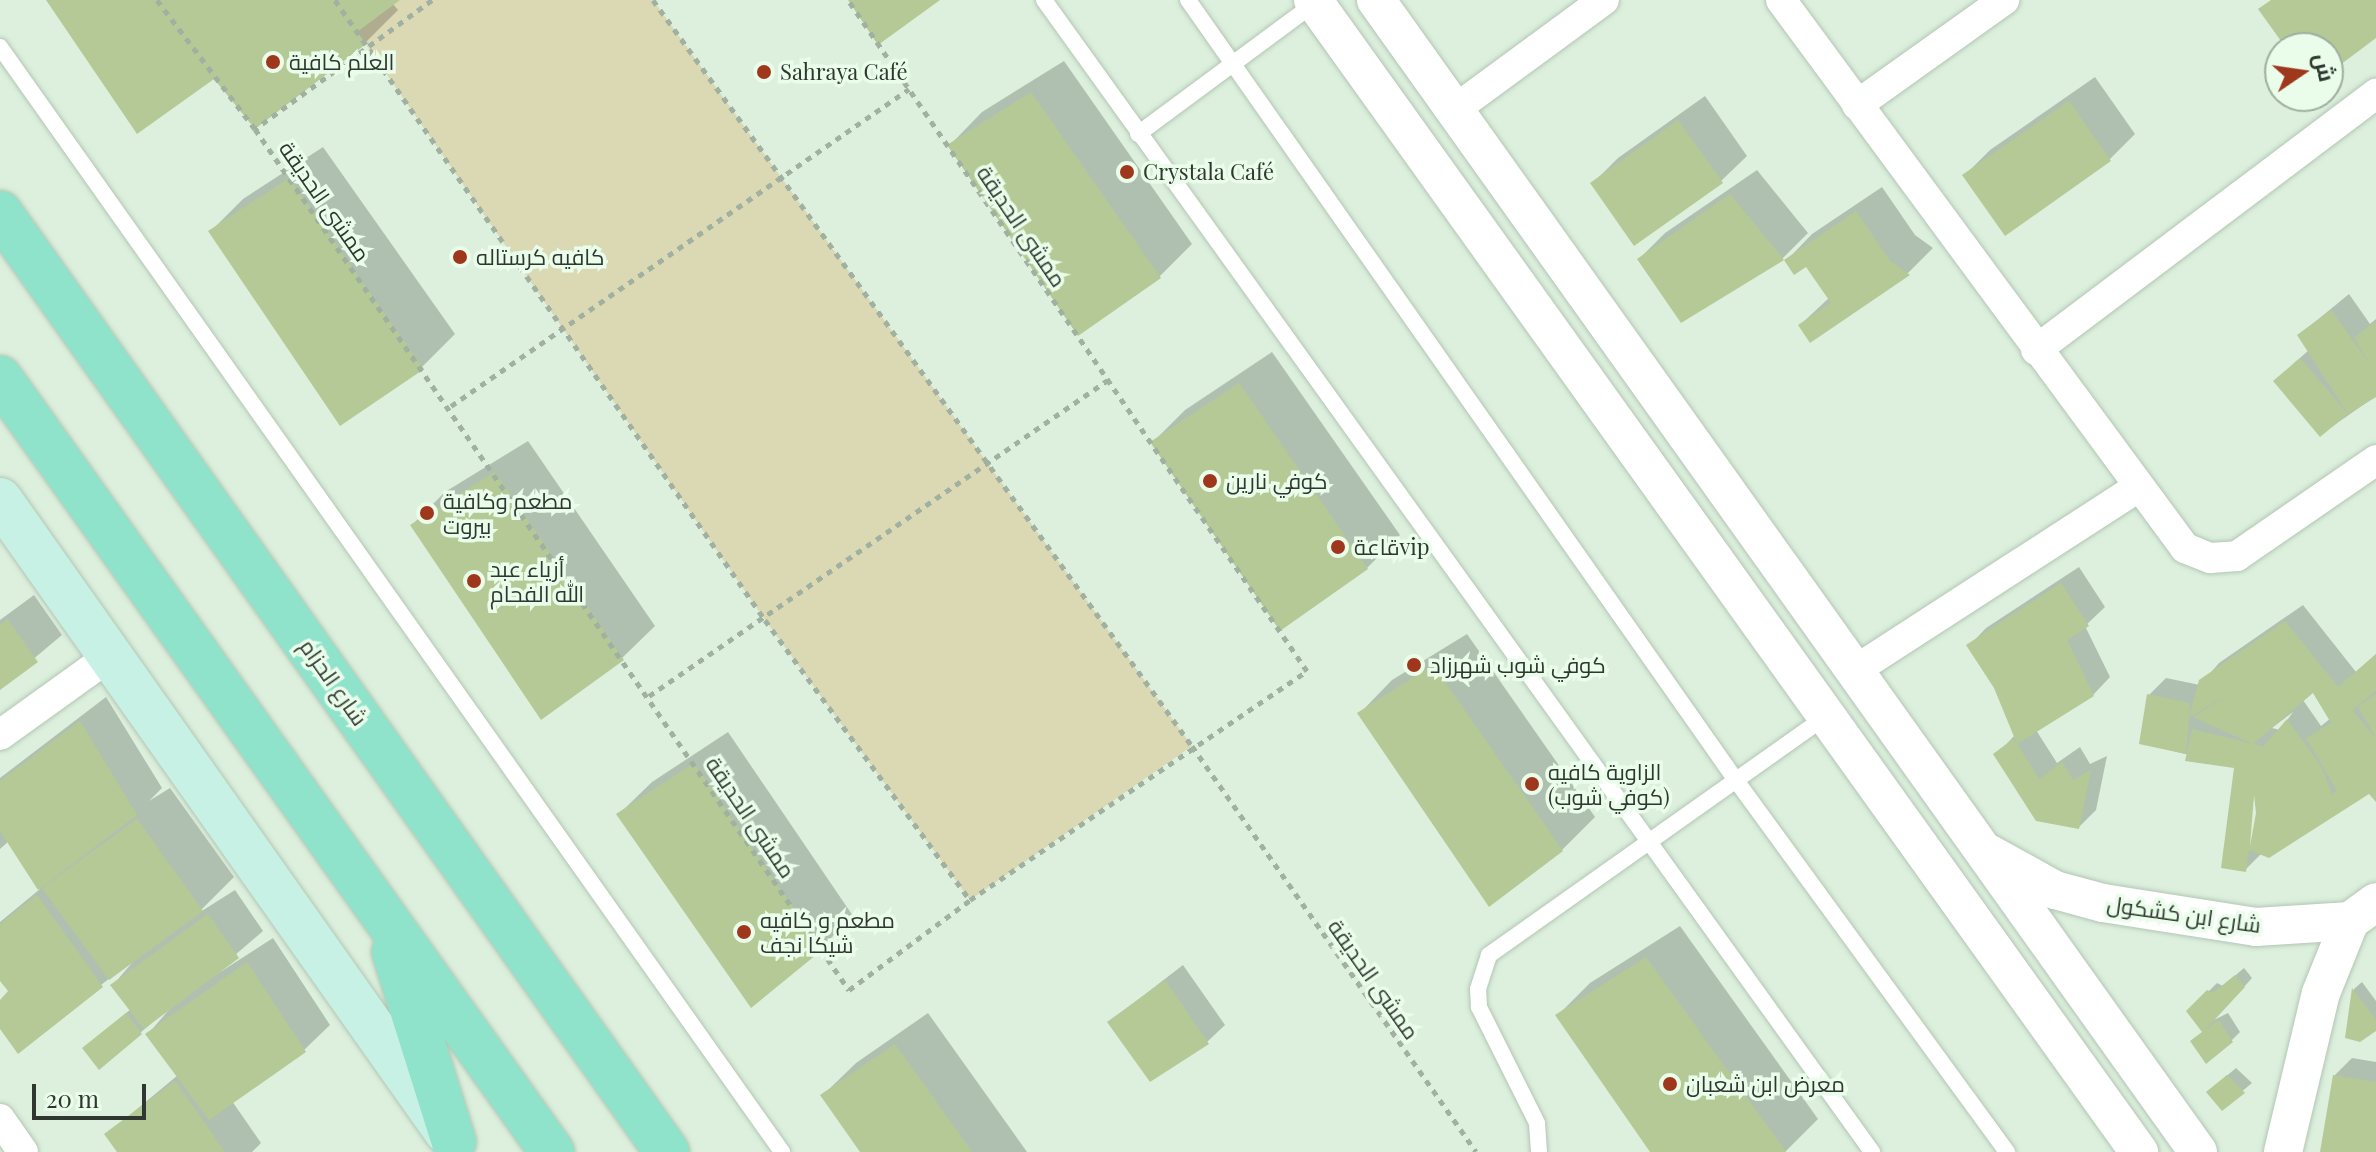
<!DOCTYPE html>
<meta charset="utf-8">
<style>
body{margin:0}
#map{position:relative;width:2376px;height:1152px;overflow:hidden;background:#dcf0dd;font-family:"Playfair Display",Cairo,serif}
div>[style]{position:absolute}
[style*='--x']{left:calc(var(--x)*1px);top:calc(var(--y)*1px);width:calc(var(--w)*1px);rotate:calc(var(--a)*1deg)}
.green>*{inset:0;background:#dbd8b4}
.shadow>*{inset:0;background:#0003}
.building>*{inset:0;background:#b5c996}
.path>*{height:5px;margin-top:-2.5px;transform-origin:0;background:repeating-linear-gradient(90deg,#a0b0a1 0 6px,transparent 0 12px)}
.roads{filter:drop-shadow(0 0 2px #b3c6b5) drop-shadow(0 0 2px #b3c6b5)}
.service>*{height:16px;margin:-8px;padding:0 8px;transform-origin:8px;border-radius:8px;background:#fff}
.minor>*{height:30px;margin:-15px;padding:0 15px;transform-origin:15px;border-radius:15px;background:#fff}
.tertiary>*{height:38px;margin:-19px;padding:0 19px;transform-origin:19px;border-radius:19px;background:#fff}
.secondary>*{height:44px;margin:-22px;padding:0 22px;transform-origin:22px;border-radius:22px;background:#c8f1e5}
.primary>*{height:44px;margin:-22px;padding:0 22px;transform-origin:22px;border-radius:22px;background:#90e3cb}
.dots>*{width:22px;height:22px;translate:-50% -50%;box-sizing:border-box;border:4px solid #e9fdea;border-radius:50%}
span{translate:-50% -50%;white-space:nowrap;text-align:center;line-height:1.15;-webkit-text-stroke:7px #e9fdea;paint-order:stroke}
.poi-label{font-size:22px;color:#2f3730}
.left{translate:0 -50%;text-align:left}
.street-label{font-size:22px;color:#2f3730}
.north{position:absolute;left:2264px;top:32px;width:80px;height:80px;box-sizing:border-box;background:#e9fdea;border:2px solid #9faea0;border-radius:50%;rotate:77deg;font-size:22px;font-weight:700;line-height:32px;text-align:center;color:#2f3730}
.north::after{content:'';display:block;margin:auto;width:28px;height:36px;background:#9f371d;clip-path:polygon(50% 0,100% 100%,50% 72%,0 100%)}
.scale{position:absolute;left:32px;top:1084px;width:114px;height:36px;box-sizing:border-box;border:4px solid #2f3730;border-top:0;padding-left:10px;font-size:24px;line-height:28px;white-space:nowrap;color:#2f3730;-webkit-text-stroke:6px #e9fdea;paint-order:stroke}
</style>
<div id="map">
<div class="green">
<div style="clip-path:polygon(335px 0,653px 0,1192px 746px,970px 900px,765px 620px)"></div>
</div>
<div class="shadow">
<div style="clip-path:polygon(49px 0,396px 0,392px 3px,398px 10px,365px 43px,215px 76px)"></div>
<div style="clip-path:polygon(1064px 61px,1192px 244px,1159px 277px,950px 145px,982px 112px)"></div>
<div style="clip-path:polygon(2095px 77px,2135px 134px,2109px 160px,1965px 175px,1990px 150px)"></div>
<div style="clip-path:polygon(1705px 96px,1747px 156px,1721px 181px,1593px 183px,1618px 158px)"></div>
<div style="clip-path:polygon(323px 147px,455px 334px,422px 367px,211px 231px,243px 199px)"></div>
<div style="clip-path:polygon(1757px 170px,1808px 233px,1783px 258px,1682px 321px,1639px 259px,1665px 233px)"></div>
<div style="clip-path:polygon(1882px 187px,1915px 235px,1933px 248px,1908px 273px,1810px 340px,1800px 325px,1830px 297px,1807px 264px,1787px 260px,1812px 234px)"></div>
<div style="clip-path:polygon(2349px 294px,2370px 324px,2376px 319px,2376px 396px,2320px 435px,2293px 364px,2309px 350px,2299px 335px)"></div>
<div style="clip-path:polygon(1272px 352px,1400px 535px,1367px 568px,1153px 442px,1185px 410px)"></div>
<div style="clip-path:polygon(528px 441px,655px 626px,622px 658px,412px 525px,445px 492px)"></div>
<div style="clip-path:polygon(2079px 567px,2105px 607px,2085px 626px,2110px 677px,2093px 695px,2036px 730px,2057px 763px,2080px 747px,2090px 764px,2107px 756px,2096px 810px,2079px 827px,1996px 755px,2015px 735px,1996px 687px,1969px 646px,1986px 628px)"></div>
<div style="clip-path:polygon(34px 595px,62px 635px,0 687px,0 620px)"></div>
<div style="clip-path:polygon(evenodd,2303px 605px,2356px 672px,2376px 654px,2376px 799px,2370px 791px,2262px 853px,2245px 870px,2237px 767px,2141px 743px,2149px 695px,2166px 678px,2200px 685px,2219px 663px,2303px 605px,2313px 690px,2331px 718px,2321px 726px,2303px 700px,2313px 690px,2303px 605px,2293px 712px,2280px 730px,2272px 728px,2293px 712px,2303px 605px,2255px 785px,2258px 813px,2250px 848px,2248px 847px,2255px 785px)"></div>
<div style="clip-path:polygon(1467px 634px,1595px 817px,1562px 850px,1490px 904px,1360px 713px,1392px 680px)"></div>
<div style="clip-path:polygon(106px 697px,162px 788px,149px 801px,170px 788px,234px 877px,197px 914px,235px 890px,263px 931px,200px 985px,273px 938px,330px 1025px,304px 1050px,232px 1101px,261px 1143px,252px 1152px,120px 1152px,107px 1134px,178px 1075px,148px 1034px,173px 1005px,140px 1033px,93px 1040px,131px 1009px,113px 985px,137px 957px,101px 985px,0 1025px,0 1003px,11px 991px,0 977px,0 922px,40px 889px,9px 841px,0 849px,0 778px)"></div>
<div style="clip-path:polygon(728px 732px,853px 916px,821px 948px,619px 814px,652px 782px)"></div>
<div style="clip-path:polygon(1680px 926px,1818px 1119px,1785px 1152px,1653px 1152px,1558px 1015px,1590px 983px)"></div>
<div style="clip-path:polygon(1183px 965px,1225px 1025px,1207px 1042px,1109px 1022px)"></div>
<div style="clip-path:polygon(2244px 968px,2252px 978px,2214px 1020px,2228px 1013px,2240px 1032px,2232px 1040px,2204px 1031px,2189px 1011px,2217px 983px,2223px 986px)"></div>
<div style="clip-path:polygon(2362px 982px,2376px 1001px,2376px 1029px,2347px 1037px,2354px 989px)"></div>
<div style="clip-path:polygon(928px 1013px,1027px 1152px,862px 1152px,823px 1095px,856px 1063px)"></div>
<div style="clip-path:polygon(2352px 1058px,2376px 1062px,2376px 1152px,2322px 1152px,2334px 1076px)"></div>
<div style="clip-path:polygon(2236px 1068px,2252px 1083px,2222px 1108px,2217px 1084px)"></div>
</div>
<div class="building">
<div style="clip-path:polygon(46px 0,400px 0,357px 32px,366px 44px,255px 129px,214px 79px,137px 134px)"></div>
<div style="clip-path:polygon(848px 0,940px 0,878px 45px)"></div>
<div style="clip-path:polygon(2271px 0,2376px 0,2376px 38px,2328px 74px,2328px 48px,2286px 48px,2258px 9px)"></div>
<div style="clip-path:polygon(1031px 92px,1161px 278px,1078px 336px,947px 145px)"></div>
<div style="clip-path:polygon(2069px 101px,2111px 161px,2005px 236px,1962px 175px)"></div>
<div style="clip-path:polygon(1678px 120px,1723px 183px,1634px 246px,1590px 183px)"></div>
<div style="clip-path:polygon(289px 178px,424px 369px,340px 426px,208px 231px)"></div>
<div style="clip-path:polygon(1730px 194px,1784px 260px,1681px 323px,1637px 259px)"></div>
<div style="clip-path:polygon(1856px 211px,1890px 261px,1910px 275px,1810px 343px,1798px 325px,1831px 303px,1806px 267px,1794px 275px,1784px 260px)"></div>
<div style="clip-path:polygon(2331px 310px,2374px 370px,2354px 338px,2376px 321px,2376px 397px,2348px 414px,2297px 335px)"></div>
<div style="clip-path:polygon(2300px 358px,2348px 414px,2320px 437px,2273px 381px)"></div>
<div style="clip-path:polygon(1239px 383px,1368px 569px,1280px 631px,1150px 442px)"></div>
<div style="clip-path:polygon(495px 472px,624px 660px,541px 720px,410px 525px)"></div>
<div style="clip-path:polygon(2061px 583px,2089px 626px,2067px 640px,2094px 696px,2017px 744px,2039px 779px,2062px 762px,2073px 780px,2091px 770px,2079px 829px,2036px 821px,1993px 754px,2013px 739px,2017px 744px,1994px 688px,1966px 645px)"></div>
<div style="clip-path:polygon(7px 619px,38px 662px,0 690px,0 625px)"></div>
<div style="clip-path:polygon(evenodd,2285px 621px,2338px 687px,2376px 654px,2376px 691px,2352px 710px,2376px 739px,2376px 802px,2369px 794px,2269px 858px,2249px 850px,2246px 872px,2221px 868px,2234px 768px,2185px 761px,2192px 729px,2253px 744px,2193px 717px,2233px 692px,2189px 717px,2186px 754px,2139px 744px,2147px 694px,2190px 703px,2189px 717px,2199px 680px,2285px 621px,2313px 693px,2331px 723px,2306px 738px,2337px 791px,2332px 794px,2322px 768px,2287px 719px,2263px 747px,2253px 744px,2313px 693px,2285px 621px,2254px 795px,2256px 813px,2250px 846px,2254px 795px)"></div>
<div style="clip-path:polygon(1433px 665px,1563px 851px,1489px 907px,1357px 713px)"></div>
<div style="clip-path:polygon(2376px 694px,2376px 738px,2358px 707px)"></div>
<div style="clip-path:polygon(80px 721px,137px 815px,38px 890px,0 831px,0 781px)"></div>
<div style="clip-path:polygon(694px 763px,822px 950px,751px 1008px,616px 814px)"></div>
<div style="clip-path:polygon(137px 819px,203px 911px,109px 980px,42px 888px)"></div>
<div style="clip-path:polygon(37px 895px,103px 987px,18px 1054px,0 1029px,0 1000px,8px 991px,0 981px,0 924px)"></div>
<div style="clip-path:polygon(208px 914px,239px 958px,144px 1029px,110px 985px)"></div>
<div style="clip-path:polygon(1646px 957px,1786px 1152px,1650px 1152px,1555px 1015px)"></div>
<div style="clip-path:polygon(247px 962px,306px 1052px,209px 1120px,145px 1034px)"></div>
<div style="clip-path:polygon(2235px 975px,2245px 987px,2205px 1030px,2219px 1020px,2233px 1042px,2206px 1064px,2190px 1041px,2202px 1032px,2186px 1011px,2207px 990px,2213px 993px)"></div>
<div style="clip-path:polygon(1165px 980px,1209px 1044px,1150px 1082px,1107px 1022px)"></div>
<div style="clip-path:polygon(2352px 988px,2376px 1020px,2376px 1031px,2360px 1042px,2345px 1038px)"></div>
<div style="clip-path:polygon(126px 1013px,142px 1034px,99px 1070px,82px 1048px)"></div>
<div style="clip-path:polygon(895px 1044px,972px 1152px,860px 1152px,820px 1095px)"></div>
<div style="clip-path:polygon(2227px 1075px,2245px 1093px,2222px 1111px,2206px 1092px)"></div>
<div style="clip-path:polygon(2333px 1075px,2376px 1082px,2376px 1152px,2320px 1152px)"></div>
<div style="clip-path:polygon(175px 1081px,225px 1152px,117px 1152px,104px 1134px)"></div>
</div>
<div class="path">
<div style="--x:157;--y:0;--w:162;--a:52.8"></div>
<div style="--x:335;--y:0;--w:755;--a:55.26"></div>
<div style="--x:765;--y:620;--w:347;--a:53.8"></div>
<div style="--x:432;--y:0;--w:219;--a:143.9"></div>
<div style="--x:255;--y:129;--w:1046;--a:55.4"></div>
<div style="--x:849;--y:990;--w:151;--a:-36.6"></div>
<div style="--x:970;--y:900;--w:407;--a:-34.2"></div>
<div style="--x:1307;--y:671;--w:813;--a:-124.37"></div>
<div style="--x:653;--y:0;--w:920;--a:54.15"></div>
<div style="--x:1192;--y:746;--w:495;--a:55"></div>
<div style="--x:451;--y:406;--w:557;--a:-34.69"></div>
<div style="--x:649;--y:696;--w:557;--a:-34.55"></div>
</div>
<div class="roads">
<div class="service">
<div style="--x:1044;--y:0;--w:1419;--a:54.29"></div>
<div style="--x:1188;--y:0;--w:952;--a:54.92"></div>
<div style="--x:1735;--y:779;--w:462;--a:53.9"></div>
<div style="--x:0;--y:47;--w:1354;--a:54.71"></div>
<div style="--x:1138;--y:134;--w:220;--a:-36.5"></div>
<div style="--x:1539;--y:1152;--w:29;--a:-94"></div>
<div style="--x:1537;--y:1123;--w:130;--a:-116.6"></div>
<div style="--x:1479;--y:1007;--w:18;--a:-93"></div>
<div style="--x:1478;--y:989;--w:36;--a:-72"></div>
<div style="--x:1489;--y:955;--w:413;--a:-35.3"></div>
</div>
<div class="minor">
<div style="--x:1781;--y:0;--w:681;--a:53.6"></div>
<div style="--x:2185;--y:548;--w:27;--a:22"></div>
<div style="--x:2210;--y:558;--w:27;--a:-4"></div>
<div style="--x:2237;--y:556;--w:169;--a:-34.6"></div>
<div style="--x:1857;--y:105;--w:181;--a:-35.5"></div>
<div style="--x:1454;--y:110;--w:186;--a:-36.3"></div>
<div style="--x:2036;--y:350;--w:426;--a:-37"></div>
<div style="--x:1854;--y:671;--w:338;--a:-32.9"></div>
<div style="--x:0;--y:735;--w:135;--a:-35.7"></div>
<div style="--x:0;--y:1119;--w:40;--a:55.1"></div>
</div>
<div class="tertiary">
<div style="--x:1313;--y:0;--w:1418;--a:54.36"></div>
<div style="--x:1376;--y:0;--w:1415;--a:54.49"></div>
<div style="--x:1990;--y:854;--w:74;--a:29"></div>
<div style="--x:2055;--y:890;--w:50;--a:15.2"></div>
<div style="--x:2103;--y:903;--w:155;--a:8.9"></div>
<div style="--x:2256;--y:927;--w:94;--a:-3.7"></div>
<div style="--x:2350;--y:921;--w:32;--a:-36"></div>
<div style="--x:2283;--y:1152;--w:163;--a:-76.6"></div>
<div style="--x:2321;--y:993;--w:78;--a:-68.1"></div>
</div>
<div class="secondary">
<div style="--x:0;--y:500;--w:773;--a:54.75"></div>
</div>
<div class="primary">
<div style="--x:0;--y:213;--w:1152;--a:54.61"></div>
<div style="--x:0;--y:378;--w:951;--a:54.5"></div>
<div style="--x:394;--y:952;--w:199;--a:72.5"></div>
</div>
</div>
<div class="dots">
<div style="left:273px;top:62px;background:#9f371d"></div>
<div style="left:764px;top:72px;background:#9f371d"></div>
<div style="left:1127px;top:172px;background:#9f371d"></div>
<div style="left:460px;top:257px;background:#9f371d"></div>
<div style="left:1210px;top:481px;background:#9f371d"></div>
<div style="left:427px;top:513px;background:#9f371d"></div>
<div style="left:1338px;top:547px;background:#9f371d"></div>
<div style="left:474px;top:581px;background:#9f371d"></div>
<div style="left:1414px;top:665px;background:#9f371d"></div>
<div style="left:1532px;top:784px;background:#9f371d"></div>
<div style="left:744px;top:932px;background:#9f371d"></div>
<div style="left:1670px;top:1084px;background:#9f371d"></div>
</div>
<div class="poi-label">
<span class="left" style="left:289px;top:62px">العلم كافية</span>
<span class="left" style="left:780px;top:72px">Sahraya Café</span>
<span class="left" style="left:1143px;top:172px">Crystala Café</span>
<span class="left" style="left:476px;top:257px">كافيه كرستاله</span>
<span class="left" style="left:1226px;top:481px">كوفي نارين</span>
<span class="left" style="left:443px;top:513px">مطعم وكافية<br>بيروت</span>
<span class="left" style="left:1354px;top:547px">قاعةvip</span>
<span class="left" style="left:490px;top:581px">أزياء عبد<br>الله الفحام</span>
<span class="left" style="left:1430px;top:665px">كوفي شوب شهرزاد</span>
<span class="left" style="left:1548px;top:784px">الزاوية كافيه<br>(كوفي شوب)</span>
<span class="left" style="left:760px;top:932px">مطعم و كافيه<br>شيكا نجف</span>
<span class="left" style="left:1686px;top:1084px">معرض ابن شعبان</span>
</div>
<div class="street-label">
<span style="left:325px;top:201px;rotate:55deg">ممشى الحديقة</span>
<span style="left:1022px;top:226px;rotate:56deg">ممشى الحديقة</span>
<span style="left:334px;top:682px;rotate:55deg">شارع الحزام</span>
<span style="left:751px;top:817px;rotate:56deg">ممشى الحديقة</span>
<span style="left:2184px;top:914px;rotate:8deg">شارع ابن كشكول</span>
<span style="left:1374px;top:979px;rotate:55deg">ممشى الحديقة</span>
</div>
<div class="north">ش</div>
<div class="scale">20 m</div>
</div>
